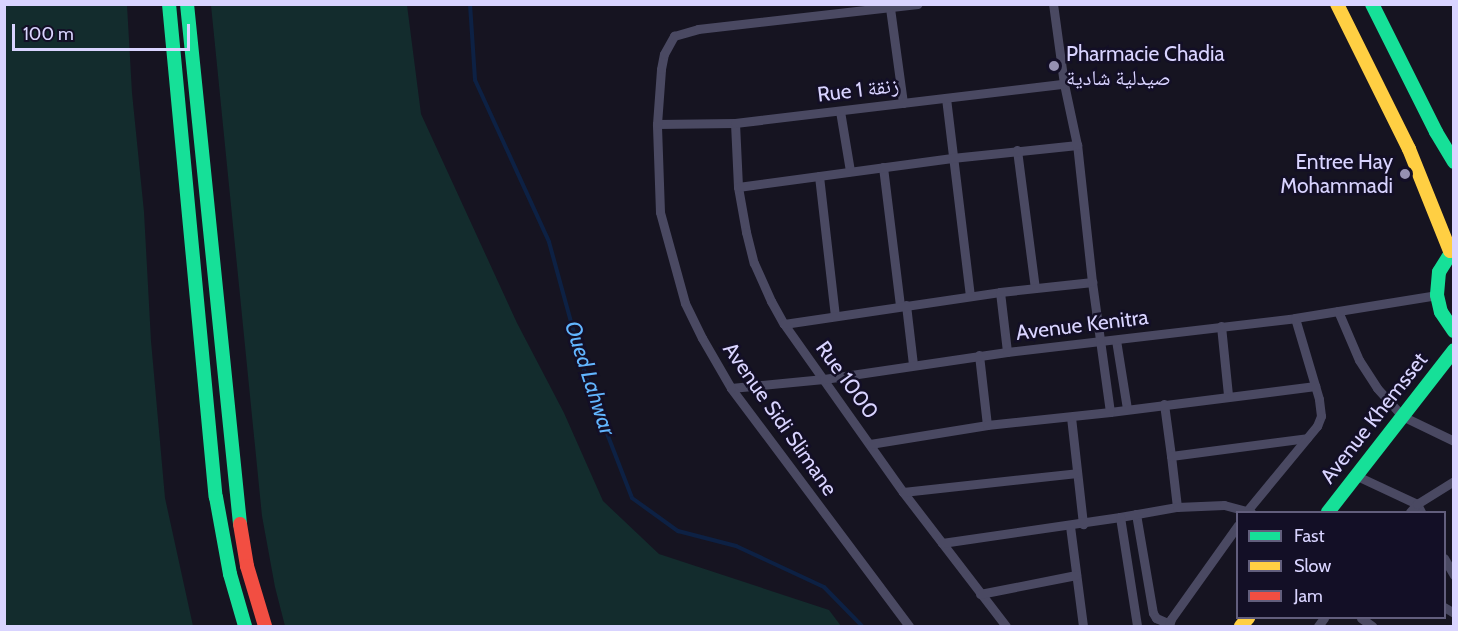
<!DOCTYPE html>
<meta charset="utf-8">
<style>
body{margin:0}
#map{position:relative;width:1458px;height:631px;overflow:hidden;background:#161421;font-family:Cabin,"Noto Naskh Arabic",sans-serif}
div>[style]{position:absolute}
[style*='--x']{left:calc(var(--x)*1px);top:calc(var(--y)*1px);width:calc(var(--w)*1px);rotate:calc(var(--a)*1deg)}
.green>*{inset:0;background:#132c2d}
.stream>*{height:4px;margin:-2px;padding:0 2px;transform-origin:2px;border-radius:2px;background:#0d2144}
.street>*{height:9px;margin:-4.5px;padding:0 4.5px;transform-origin:4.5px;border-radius:4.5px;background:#4a4962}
.fast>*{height:14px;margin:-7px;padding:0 7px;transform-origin:7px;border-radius:7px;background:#16e098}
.slow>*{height:14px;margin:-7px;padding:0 7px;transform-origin:7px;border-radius:7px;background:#ffcf43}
.jam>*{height:14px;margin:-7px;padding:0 7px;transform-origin:7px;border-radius:7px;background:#f24e42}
.dots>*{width:16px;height:16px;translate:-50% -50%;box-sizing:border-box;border:3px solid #130f26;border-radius:50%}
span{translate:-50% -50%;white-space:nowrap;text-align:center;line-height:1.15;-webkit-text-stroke:5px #130f26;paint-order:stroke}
.poi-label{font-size:21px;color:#d9d4ff}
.left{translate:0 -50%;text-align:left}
.right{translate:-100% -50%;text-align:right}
.street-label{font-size:21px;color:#d9d4ff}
.water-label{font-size:22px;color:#62b6ff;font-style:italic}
.frame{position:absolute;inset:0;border:6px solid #d9d4ff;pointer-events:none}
.legend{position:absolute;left:1236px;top:511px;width:210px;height:108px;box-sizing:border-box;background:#130f26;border:2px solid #625e7d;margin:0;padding:8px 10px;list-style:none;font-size:18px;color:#d9d4ff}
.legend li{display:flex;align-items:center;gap:12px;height:30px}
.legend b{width:30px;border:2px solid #625e7d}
.scale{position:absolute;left:12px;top:24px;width:178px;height:27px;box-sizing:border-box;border:3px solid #d9d4ff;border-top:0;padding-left:8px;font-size:18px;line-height:21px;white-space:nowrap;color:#d9d4ff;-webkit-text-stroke:4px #130f26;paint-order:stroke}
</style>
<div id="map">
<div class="green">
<div style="clip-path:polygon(4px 5px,127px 5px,132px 93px,144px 212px,151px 341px,165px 498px,193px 626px,5px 626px)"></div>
<div style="clip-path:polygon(211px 5px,407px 5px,421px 114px,517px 323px,564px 413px,603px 501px,659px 554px,829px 610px,841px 626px,285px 626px,275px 587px,262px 516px)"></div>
</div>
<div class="stream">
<div style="--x:470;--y:4;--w:76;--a:86.2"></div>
<div style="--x:475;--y:80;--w:178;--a:65.4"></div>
<div style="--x:549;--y:242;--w:150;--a:74.6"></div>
<div style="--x:589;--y:387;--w:119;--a:68.8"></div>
<div style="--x:632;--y:498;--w:57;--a:35.7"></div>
<div style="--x:678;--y:531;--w:60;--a:14.5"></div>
<div style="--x:736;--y:546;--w:97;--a:25"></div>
<div style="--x:824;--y:587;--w:54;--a:45.7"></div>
</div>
<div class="street">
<div style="--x:890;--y:8;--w:96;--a:82.2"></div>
<div style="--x:946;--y:98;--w:199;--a:83.1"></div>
<div style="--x:840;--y:111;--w:61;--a:80.5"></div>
<div style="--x:735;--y:123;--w:64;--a:87.3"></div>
<div style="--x:738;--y:187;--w:46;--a:79.9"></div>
<div style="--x:746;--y:232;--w:32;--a:76"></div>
<div style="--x:754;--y:263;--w:42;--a:65.9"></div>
<div style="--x:771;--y:301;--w:26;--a:61"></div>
<div style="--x:784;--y:324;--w:206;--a:54.7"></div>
<div style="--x:903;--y:492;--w:169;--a:52.5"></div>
<div style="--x:657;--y:124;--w:78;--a:-0.7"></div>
<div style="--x:735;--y:123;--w:331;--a:-6.8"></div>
<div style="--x:1017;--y:150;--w:139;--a:82.6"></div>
<div style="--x:883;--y:167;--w:140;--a:83"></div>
<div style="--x:819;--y:176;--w:141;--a:83.5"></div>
<div style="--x:738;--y:187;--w:216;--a:-7.7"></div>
<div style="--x:952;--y:158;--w:126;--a:-5.9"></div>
<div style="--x:1000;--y:292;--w:60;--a:83.3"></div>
<div style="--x:906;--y:305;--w:60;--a:83.3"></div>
<div style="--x:1338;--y:311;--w:53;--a:66.8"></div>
<div style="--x:1359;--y:360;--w:33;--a:57"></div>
<div style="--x:1377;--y:388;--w:38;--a:48"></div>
<div style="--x:1402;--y:416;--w:58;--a:25.7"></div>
<div style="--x:784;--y:324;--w:218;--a:-8.4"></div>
<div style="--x:1000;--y:292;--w:93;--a:-6.2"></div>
<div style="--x:1221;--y:326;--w:69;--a:84.2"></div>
<div style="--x:1116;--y:340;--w:70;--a:80.9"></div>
<div style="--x:979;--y:355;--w:70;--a:83.5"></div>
<div style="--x:731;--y:388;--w:93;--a:-5.5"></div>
<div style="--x:824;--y:379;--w:185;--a:-8.4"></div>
<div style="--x:1007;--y:352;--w:290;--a:-6.7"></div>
<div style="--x:1295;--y:318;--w:144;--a:-9.2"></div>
<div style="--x:1164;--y:404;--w:52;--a:82.3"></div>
<div style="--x:1110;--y:412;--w:207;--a:-7.2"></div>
<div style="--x:1071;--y:417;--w:108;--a:83.6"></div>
<div style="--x:870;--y:444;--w:119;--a:-9.2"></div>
<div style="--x:987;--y:425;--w:124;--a:-6"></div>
<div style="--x:1110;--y:412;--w:131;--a:-97.9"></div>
<div style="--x:1092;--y:282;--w:138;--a:-96.2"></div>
<div style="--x:1077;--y:145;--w:62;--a:-102"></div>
<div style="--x:1064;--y:84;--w:81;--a:-97.8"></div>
<div style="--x:1357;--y:476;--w:66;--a:25"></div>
<div style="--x:1417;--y:504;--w:9;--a:63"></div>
<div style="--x:903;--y:492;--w:175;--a:-6.2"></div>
<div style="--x:1177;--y:507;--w:51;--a:-96.7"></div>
<div style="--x:1171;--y:456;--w:137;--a:-7.5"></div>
<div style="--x:1246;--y:512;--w:112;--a:-50.5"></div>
<div style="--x:1317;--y:426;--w:11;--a:-68"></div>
<div style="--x:1321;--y:416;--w:17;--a:-97"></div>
<div style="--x:1319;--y:399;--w:84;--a:-106.5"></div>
<div style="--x:1410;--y:512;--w:11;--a:-49"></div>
<div style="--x:1417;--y:504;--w:44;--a:-31.9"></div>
<div style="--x:1136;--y:514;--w:100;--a:80.3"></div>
<div style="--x:1153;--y:613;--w:6;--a:59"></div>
<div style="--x:1156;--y:618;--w:13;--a:23"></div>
<div style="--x:1120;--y:517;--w:58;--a:-10"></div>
<div style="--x:1177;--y:507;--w:47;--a:-2.4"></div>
<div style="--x:1224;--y:505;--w:28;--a:15"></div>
<div style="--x:1070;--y:526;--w:101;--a:82.6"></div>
<div style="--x:942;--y:543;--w:180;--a:-8.3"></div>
<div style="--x:1120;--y:517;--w:110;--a:81.1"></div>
<div style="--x:1444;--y:558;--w:20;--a:60"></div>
<div style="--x:980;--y:594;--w:98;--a:-11.2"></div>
<div style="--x:1444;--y:607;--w:12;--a:31"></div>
<div style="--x:1361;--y:618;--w:14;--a:36"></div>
<div style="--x:909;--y:626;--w:297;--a:-126.8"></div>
<div style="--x:731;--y:388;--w:58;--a:-120.1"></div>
<div style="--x:702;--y:338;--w:39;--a:-116"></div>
<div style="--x:685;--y:303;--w:94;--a:-105.4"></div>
<div style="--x:660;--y:212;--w:88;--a:-92"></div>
<div style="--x:657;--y:124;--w:55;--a:-85.8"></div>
<div style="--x:661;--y:69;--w:15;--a:-79"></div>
<div style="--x:664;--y:54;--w:21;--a:-61"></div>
<div style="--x:674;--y:36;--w:25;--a:-16"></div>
<div style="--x:698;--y:29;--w:221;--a:-6.5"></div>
<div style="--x:1169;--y:626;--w:7;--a:-74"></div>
<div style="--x:1171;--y:619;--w:115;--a:-54.5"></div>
<div style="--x:1318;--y:626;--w:10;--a:-53"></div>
</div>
<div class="fast">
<div style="--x:169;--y:4;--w:495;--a:84.6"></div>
<div style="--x:216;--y:497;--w:78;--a:79.7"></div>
<div style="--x:230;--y:574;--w:54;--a:73.9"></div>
<div style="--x:187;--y:4;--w:523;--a:84.18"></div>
<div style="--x:1372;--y:4;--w:143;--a:63.4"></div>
<div style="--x:1436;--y:132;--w:35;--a:59"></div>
<div style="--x:1454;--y:248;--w:28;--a:122"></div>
<div style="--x:1439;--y:272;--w:23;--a:95"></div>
<div style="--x:1437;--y:295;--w:17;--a:77"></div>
<div style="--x:1441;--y:312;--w:23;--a:56"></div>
<div style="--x:1328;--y:512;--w:205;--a:-52.1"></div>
</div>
<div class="slow">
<div style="--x:1337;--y:4;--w:162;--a:63.6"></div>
<div style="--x:1409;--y:149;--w:110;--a:68.1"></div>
<div style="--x:1241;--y:626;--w:11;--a:-49"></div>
</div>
<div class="jam">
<div style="--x:240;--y:524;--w:43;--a:80.5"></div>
<div style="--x:247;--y:566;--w:63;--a:73.3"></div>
</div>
<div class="dots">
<div style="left:1054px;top:66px;background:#9591b1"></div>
<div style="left:1405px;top:174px;background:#9591b1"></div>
</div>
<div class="poi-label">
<span class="left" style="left:1066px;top:66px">Pharmacie Chadia<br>صيدلية شادية</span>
<span class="right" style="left:1393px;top:174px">Entree Hay<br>Mohammadi</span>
</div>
<div class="street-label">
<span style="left:858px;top:90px;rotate:-7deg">Rue 1 زنقة</span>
<span style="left:1082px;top:325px;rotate:-7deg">Avenue Kenitra</span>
<span style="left:847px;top:380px;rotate:54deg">Rue 1000</span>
<span style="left:1374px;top:418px;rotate:-52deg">Avenue Khemsset</span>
<span style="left:780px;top:419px;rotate:55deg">Avenue Sidi Slimane</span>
</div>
<div class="water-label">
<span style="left:590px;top:378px;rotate:72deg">Oued Lahwar</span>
</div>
<div class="frame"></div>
<ul class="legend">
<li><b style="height:8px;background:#16e098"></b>Fast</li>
<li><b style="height:8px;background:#ffcf43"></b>Slow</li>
<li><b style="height:8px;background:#f24e42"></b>Jam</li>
</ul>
<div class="scale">100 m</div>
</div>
